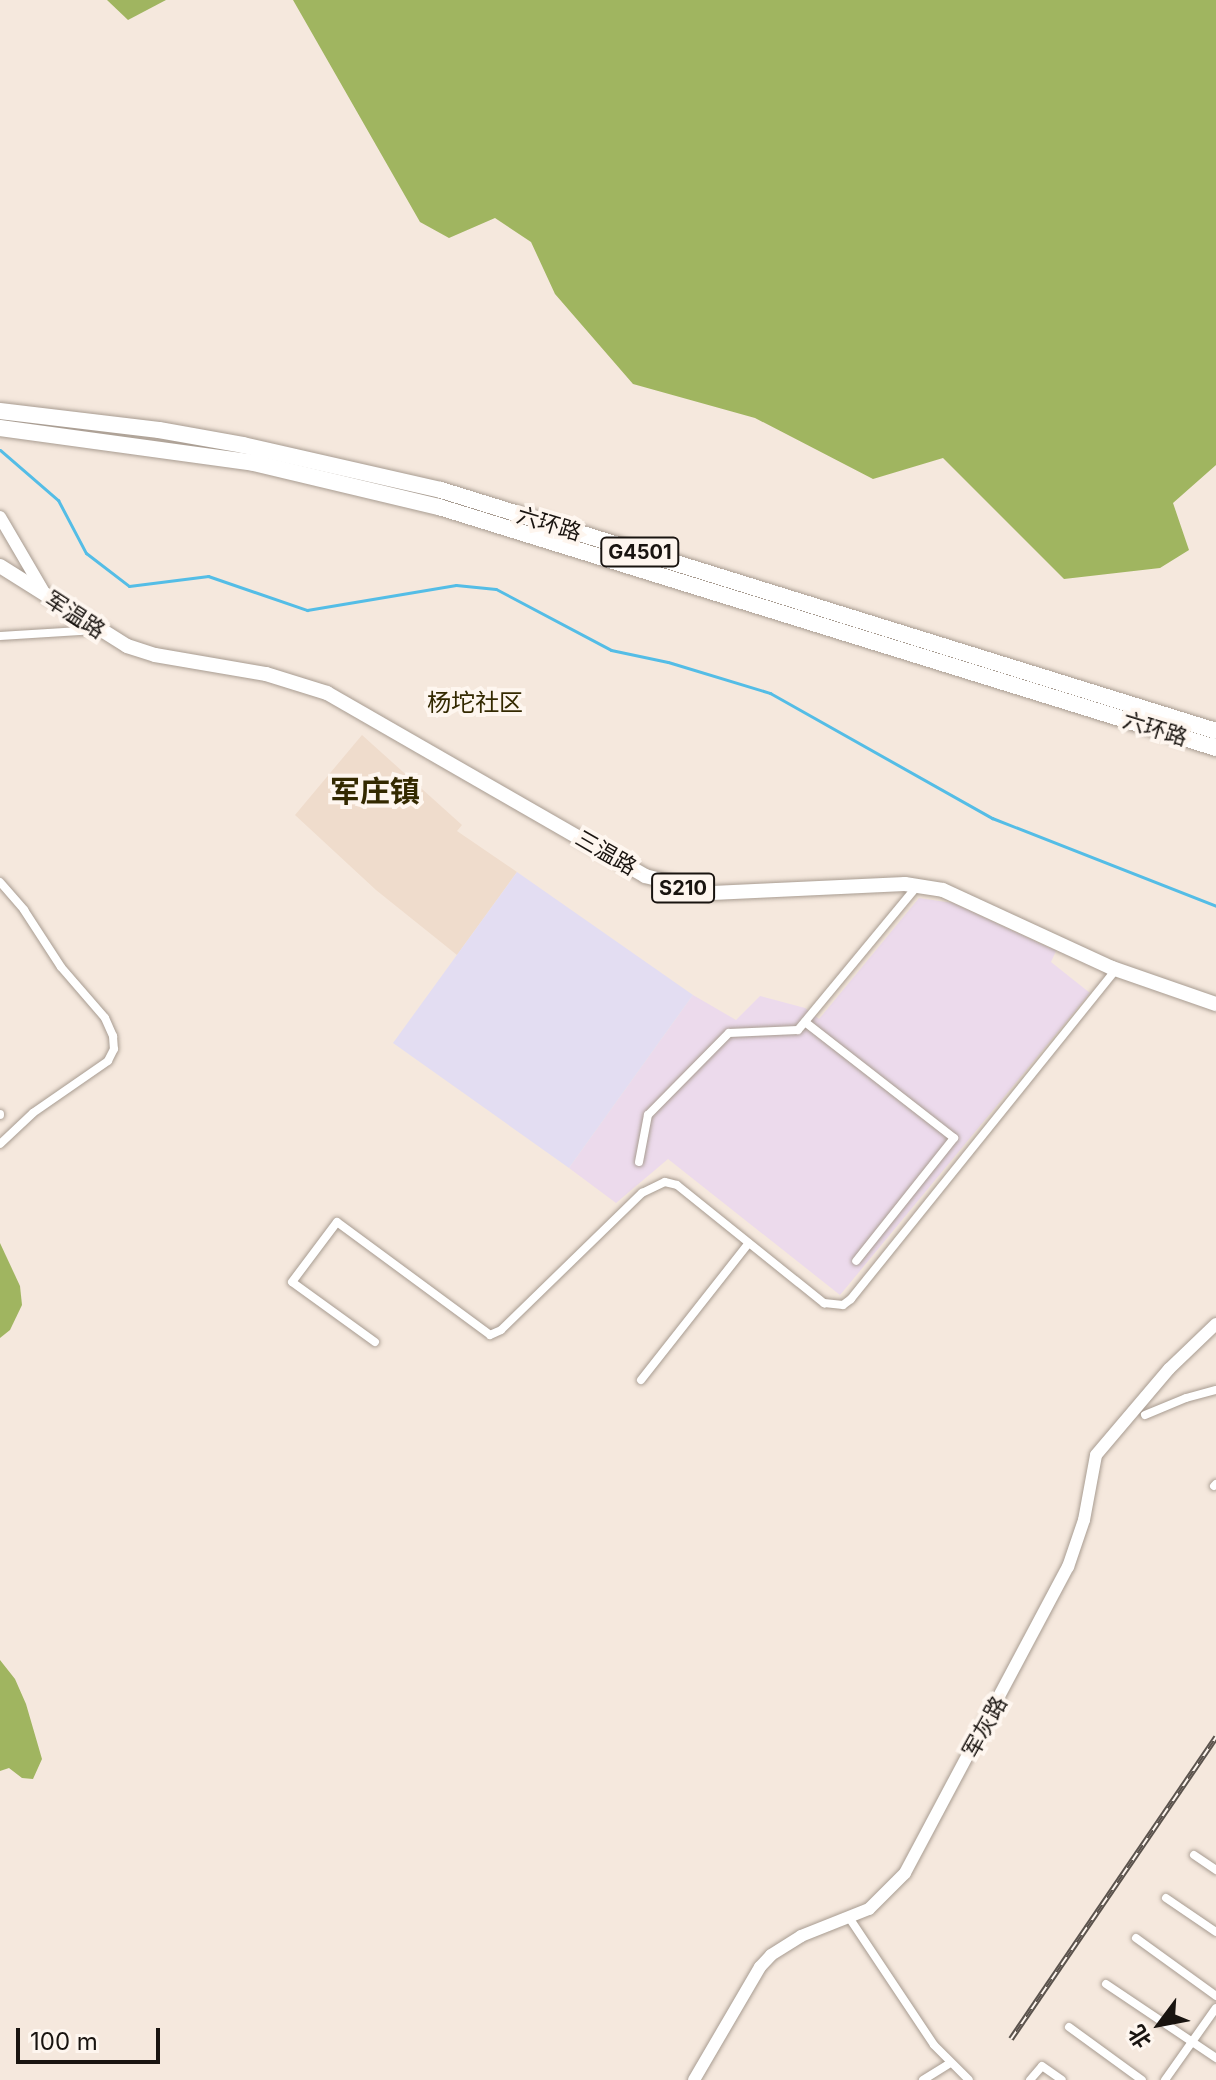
<!DOCTYPE html>
<meta charset="utf-8">
<style>
body{margin:0}
#map{position:relative;width:1216px;height:2080px;overflow:hidden;background:#f5e8dd;font-family:Inter,"Noto Sans SC",sans-serif}
div>[style]{position:absolute}
[style*='--x']{left:calc(var(--x)*1px);top:calc(var(--y)*1px);width:calc(var(--w)*1px);rotate:calc(var(--a)*1deg)}
.built>*{inset:0;background:#efdccc}
.industrial>*{inset:0;background:#ecdaec}
.education>*{inset:0;background:#e3ddf2}
.forest>*{inset:0;background:#a0b560}
.stream>*{height:3px;margin:-1.5px;padding:0 1.5px;transform-origin:1.5px;border-radius:1.5px;background:#54bde6}
.roads{filter:drop-shadow(0 0 2px #a89c91) drop-shadow(0 0 2px #a89c91)}
.street>*{height:8px;margin:-4px;padding:0 4px;transform-origin:4px;border-radius:4px;background:#fff}
.secondary>*{height:12px;margin:-6px;padding:0 6px;transform-origin:6px;border-radius:6px;background:#fff}
.primary>*{height:14px;margin:-7px;padding:0 7px;transform-origin:7px;border-radius:7px;background:#fff}
.highway>*{height:16px;margin:-8px;padding:0 8px;transform-origin:8px;border-radius:8px;background:#fff}
.rail>*{height:6px;margin-top:-3px;transform-origin:0;background:repeating-linear-gradient(90deg,#fef6ef 0 9px,#5b534d 0 18px);box-sizing:border-box;border-block:2px solid #5b534d}
span{translate:-50% -50%;white-space:nowrap;text-align:center;line-height:1.15;-webkit-text-stroke:8px #fef6ef;paint-order:stroke}
.shield-label span{padding:2px 6px;background:#fef6ef;border:2px solid;border-radius:6px;-webkit-text-stroke-width:0}
.shield-label{font-size:20px;color:#191410;font-weight:700}
.street-label{font-size:22px;color:#191410}
.neighbourhood-label{font-size:24px;color:#332900}
.district-label{font-size:30px;color:#332900;font-weight:700}
.north{position:absolute;left:1120px;top:1984px;width:80px;height:80px;-webkit-text-stroke:6px #fef6ef;paint-order:stroke;rotate:238deg;font-size:22px;font-weight:700;line-height:32px;text-align:center;color:#191410}
.north::after{content:'';display:block;margin:auto;width:28px;height:36px;background:#191410;clip-path:polygon(50% 0,100% 100%,50% 72%,0 100%)}
.scale{position:absolute;left:16px;top:2028px;width:144px;height:36px;box-sizing:border-box;border:4px solid #191410;border-top:0;padding-left:10px;font-size:24px;line-height:28px;white-space:nowrap;color:#191410;-webkit-text-stroke:6px #fef6ef;paint-order:stroke}
</style>
<div id="map">
<div class="built">
<div style="clip-path:polygon(362px 735px,462px 825px,457px 831px,517px 872px,457px 955px,376px 890px,295px 815px)"></div>
</div>
<div class="industrial">
<div style="clip-path:polygon(919px 898px,953px 903px,1056px 951px,1051px 962px,1090px 993px,840px 1295px,668px 1159px,616px 1203px,569px 1168px,693px 995px,736px 1020px,760px 996px,805px 1008px,819px 1019px)"></div>
</div>
<div class="education">
<div style="clip-path:polygon(517px 872px,693px 995px,569px 1168px,393px 1043px)"></div>
</div>
<div class="forest">
<div style="clip-path:polygon(107px 0,166px 0,128px 20px)"></div>
<div style="clip-path:polygon(293px 0,1216px 0,1216px 465px,1173px 503px,1189px 550px,1160px 568px,1064px 579px,943px 458px,873px 479px,755px 418px,633px 384px,555px 294px,531px 242px,495px 218px,449px 238px,420px 222px)"></div>
<div style="clip-path:polygon(0 1243px,20px 1286px,22px 1305px,10px 1330px,0 1338px)"></div>
<div style="clip-path:polygon(0 1660px,15px 1679px,26px 1704px,42px 1759px,33px 1779px,22px 1778px,9px 1768px,0 1771px)"></div>
</div>
<div class="stream">
<div style="--x:0;--y:450;--w:77;--a:40.8"></div>
<div style="--x:58;--y:500;--w:60;--a:62.2"></div>
<div style="--x:86;--y:553;--w:54;--a:37.5"></div>
<div style="--x:129;--y:586;--w:80;--a:-7.2"></div>
<div style="--x:208;--y:576;--w:105;--a:19"></div>
<div style="--x:307;--y:610;--w:151;--a:-9.5"></div>
<div style="--x:456;--y:585;--w:40;--a:5.7"></div>
<div style="--x:496;--y:589;--w:130;--a:27.9"></div>
<div style="--x:611;--y:650;--w:58;--a:11.9"></div>
<div style="--x:668;--y:662;--w:107;--a:16.9"></div>
<div style="--x:770;--y:693;--w:255;--a:29.4"></div>
<div style="--x:992;--y:818;--w:241;--a:21.4"></div>
</div>
<div class="roads">
<div class="street">
<div style="--x:0;--y:636;--w:96;--a:-3.6"></div>
<div style="--x:0;--y:882;--w:37;--a:49"></div>
<div style="--x:24;--y:910;--w:68;--a:57"></div>
<div style="--x:61;--y:967;--w:67;--a:49.2"></div>
<div style="--x:105;--y:1018;--w:20;--a:66"></div>
<div style="--x:113;--y:1036;--w:13;--a:86"></div>
<div style="--x:114;--y:1049;--w:13;--a:117"></div>
<div style="--x:108;--y:1061;--w:91;--a:145.3"></div>
<div style="--x:33;--y:1113;--w:45;--a:136.8"></div>
<div style="--x:805;--y:1022;--w:189;--a:37.9"></div>
<div style="--x:954;--y:1138;--w:157;--a:128.5"></div>
<div style="--x:0;--y:1114;--w:1;--a:90"></div>
<div style="--x:639;--y:1162;--w:48;--a:-79.2"></div>
<div style="--x:648;--y:1115;--w:115;--a:-45.4"></div>
<div style="--x:729;--y:1033;--w:69;--a:-2.5"></div>
<div style="--x:798;--y:1030;--w:187;--a:-50.4"></div>
<div style="--x:375;--y:1342;--w:102;--a:-144.1"></div>
<div style="--x:292;--y:1282;--w:75;--a:-53.1"></div>
<div style="--x:337;--y:1222;--w:190;--a:36.4"></div>
<div style="--x:490;--y:1335;--w:12;--a:-24"></div>
<div style="--x:501;--y:1330;--w:197;--a:-44.2"></div>
<div style="--x:642;--y:1193;--w:25;--a:-26"></div>
<div style="--x:665;--y:1182;--w:12;--a:14"></div>
<div style="--x:677;--y:1185;--w:189;--a:38.8"></div>
<div style="--x:824;--y:1303;--w:19;--a:6"></div>
<div style="--x:843;--y:1305;--w:10;--a:-37"></div>
<div style="--x:851;--y:1299;--w:423;--a:-51.2"></div>
<div style="--x:641;--y:1380;--w:174;--a:-51.8"></div>
<div style="--x:1145;--y:1415;--w:44;--a:-22.5"></div>
<div style="--x:1186;--y:1398;--w:31;--a:-15"></div>
<div style="--x:1214;--y:1486;--w:3;--a:-45"></div>
<div style="--x:1194;--y:1855;--w:27;--a:34"></div>
<div style="--x:1166;--y:1898;--w:60;--a:34.2"></div>
<div style="--x:850;--y:1919;--w:151;--a:56.3"></div>
<div style="--x:934;--y:2045;--w:49;--a:45"></div>
<div style="--x:1136;--y:1938;--w:99;--a:35.9"></div>
<div style="--x:1106;--y:1984;--w:133;--a:33.9"></div>
<div style="--x:1069;--y:2027;--w:90;--a:36"></div>
<div style="--x:923;--y:2080;--w:32;--a:-32"></div>
<div style="--x:1030;--y:2080;--w:18;--a:-49"></div>
<div style="--x:1042;--y:2066;--w:24;--a:35"></div>
<div style="--x:1165;--y:2080;--w:88;--a:-54.7"></div>
</div>
<div class="secondary">
<div style="--x:0;--y:517;--w:89;--a:59.7"></div>
<div style="--x:694;--y:2080;--w:131;--a:-59.7"></div>
<div style="--x:760;--y:1967;--w:16;--a:-47"></div>
<div style="--x:771;--y:1955;--w:36;--a:-32"></div>
<div style="--x:801;--y:1936;--w:73;--a:-21.7"></div>
<div style="--x:869;--y:1909;--w:51;--a:-45"></div>
<div style="--x:905;--y:1873;--w:347;--a:-62"></div>
<div style="--x:1068;--y:1567;--w:50;--a:-71.2"></div>
<div style="--x:1084;--y:1520;--w:66;--a:-79.5"></div>
<div style="--x:1096;--y:1455;--w:113;--a:-49.7"></div>
<div style="--x:1169;--y:1369;--w:65;--a:-43.8"></div>
</div>
<div class="primary">
<div style="--x:0;--y:566;--w:150;--a:32.2"></div>
<div style="--x:127;--y:646;--w:29;--a:18"></div>
<div style="--x:155;--y:655;--w:113;--a:9.7"></div>
<div style="--x:266;--y:674;--w:64;--a:17.3"></div>
<div style="--x:327;--y:693;--w:367;--a:29.9"></div>
<div style="--x:645;--y:876;--w:69;--a:14.2"></div>
<div style="--x:712;--y:893;--w:193;--a:-2.7"></div>
<div style="--x:905;--y:884;--w:38;--a:9"></div>
<div style="--x:943;--y:890;--w:186;--a:24.8"></div>
<div style="--x:1112;--y:968;--w:110;--a:19.1"></div>
</div>
<div class="highway">
<div style="--x:0;--y:411;--w:160;--a:6.8"></div>
<div style="--x:159;--y:430;--w:85;--a:10.1"></div>
<div style="--x:243;--y:445;--w:203;--a:12.8"></div>
<div style="--x:441;--y:490;--w:812;--a:17.27"></div>
<div style="--x:0;--y:428;--w:256;--a:7.8"></div>
<div style="--x:254;--y:463;--w:190;--a:13.4"></div>
<div style="--x:439;--y:507;--w:814;--a:17.23"></div>
</div>
</div>
<div class="rail">
<div style="--x:1011;--y:2039;--w:365;--a:-55.8"></div>
</div>
<div class="shield-label">
<span style="left:640px;top:552px">G4501</span>
<span style="left:683px;top:888px">S210</span>
</div>
<div class="street-label">
<span style="left:549px;top:524px;rotate:17deg">六环路</span>
<span style="left:75px;top:615px;rotate:33deg">军温路</span>
<span style="left:1155px;top:729px;rotate:17deg">六环路</span>
<span style="left:606px;top:853px;rotate:30deg">三温路</span>
<span style="left:985px;top:1727px;rotate:-61deg">军灰路</span>
</div>
<div class="neighbourhood-label">
<span style="left:475px;top:703px">杨坨社区</span>
</div>
<div class="district-label">
<span style="left:375px;top:791px">军庄镇</span>
</div>
<div class="north">北</div>
<div class="scale">100 m</div>
</div>
